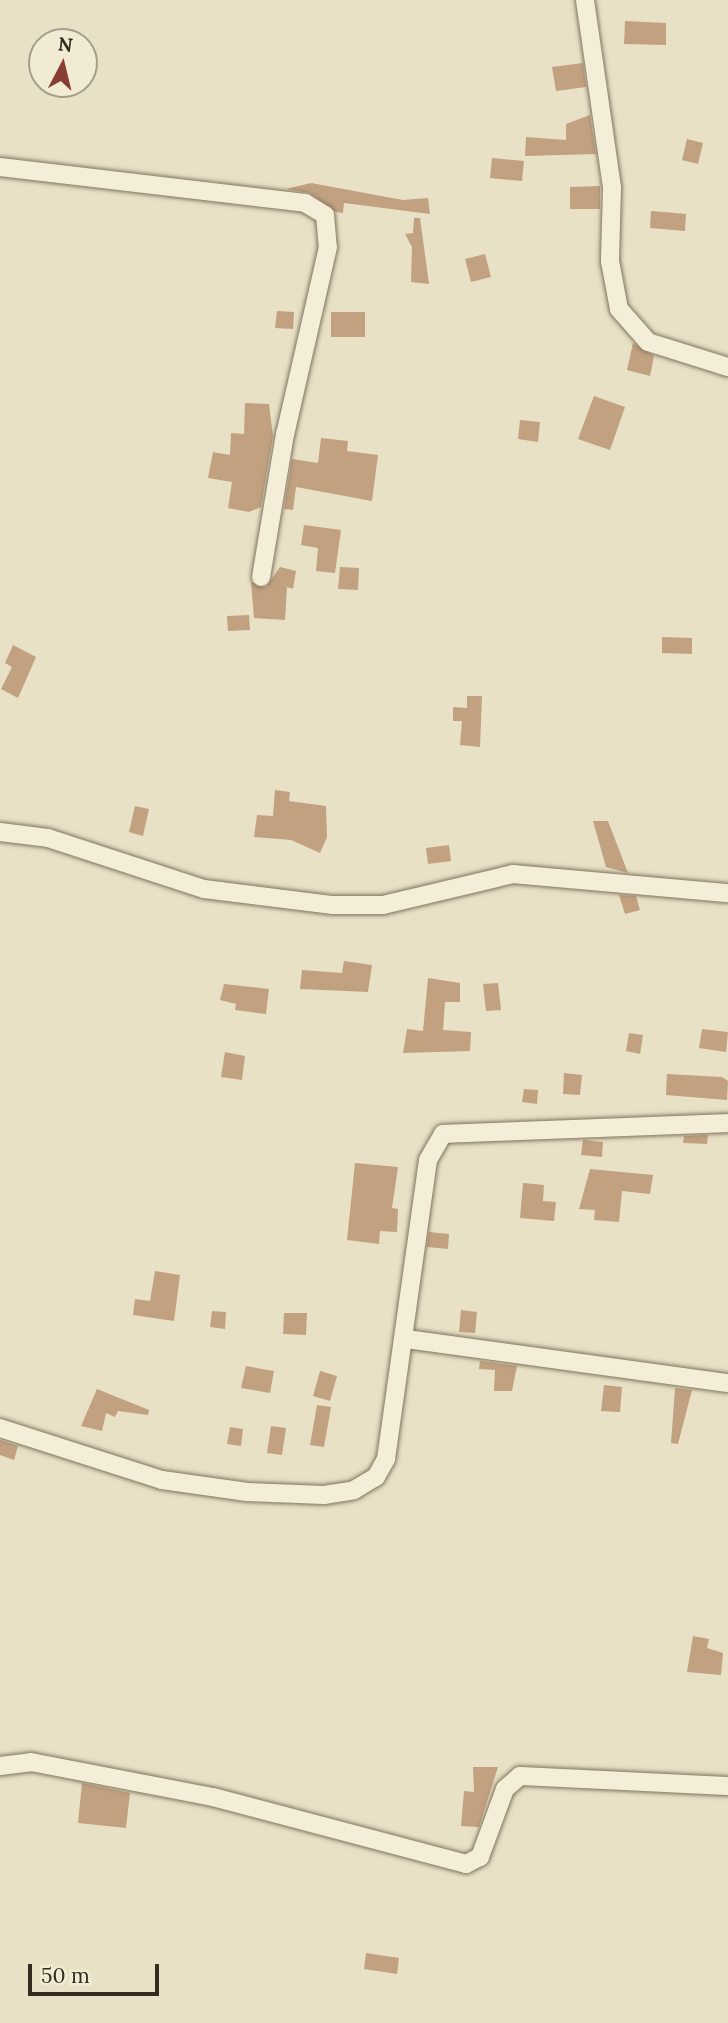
<!DOCTYPE html>
<style>
body{margin:0}
#map{position:relative;width:728px;height:2023px;overflow:hidden;background:#e8e1c6;font-family:Lora,serif}
div>[style]{position:absolute}
[style*='--x']{left:calc(var(--x)*1px);top:calc(var(--y)*1px);width:calc(var(--w)*1px);rotate:calc(var(--a)*1deg)}
.building>*{inset:0;background:#c1a180}
.roads{filter:drop-shadow(0 0 2px #81745e) drop-shadow(0 0 2px #81745e)}
.minor>*{height:18px;margin:-9px;padding:0 9px;transform-origin:9px;border-radius:9px;background:#f4eed8}
span{translate:-50% -50%;white-space:nowrap;text-align:center;line-height:1.15;-webkit-text-stroke:6px #f1ebd4;paint-order:stroke}
.north{position:absolute;left:28px;top:28px;width:70px;height:70px;box-sizing:border-box;background:#f1ebd4;border:2px solid #a59e8c;border-radius:50%;rotate:7deg;font-size:19px;font-weight:700;line-height:28px;text-align:center;color:#332b20}
.north::after{content:'';display:block;margin:auto;width:24px;height:32px;background:#883d35;clip-path:polygon(50% 0,100% 100%,50% 72%,0 100%)}
.scale{position:absolute;left:28px;top:1964px;width:131px;height:32px;box-sizing:border-box;border:4px solid #332b20;border-top:0;padding-left:9px;font-size:21px;line-height:24px;white-space:nowrap;color:#332b20;-webkit-text-stroke:5px #f1ebd4;paint-order:stroke}
</style>
<div id="map">
<div class="building">
<div style="clip-path:polygon(625px 21px,666px 23px,666px 45px,624px 44px)"></div>
<div style="clip-path:polygon(583px 63px,586px 87px,556px 91px,552px 67px)"></div>
<div style="clip-path:polygon(590px 115px,596px 154px,525px 156px,526px 137px,566px 140px,566px 124px)"></div>
<div style="clip-path:polygon(687px 139px,703px 143px,698px 164px,682px 160px)"></div>
<div style="clip-path:polygon(492px 158px,524px 161px,522px 181px,490px 178px)"></div>
<div style="clip-path:polygon(311px 183px,403px 200px,428px 198px,430px 214px,344px 203px,343px 213px,336px 212px,310px 193px,286px 189px)"></div>
<div style="clip-path:polygon(600px 186px,600px 209px,570px 209px,570px 187px)"></div>
<div style="clip-path:polygon(651px 211px,686px 214px,685px 231px,650px 228px)"></div>
<div style="clip-path:polygon(414px 218px,420px 218px,429px 284px,411px 282px,412px 247px,405px 234px,413px 233px)"></div>
<div style="clip-path:polygon(485px 254px,491px 277px,471px 282px,465px 259px)"></div>
<div style="clip-path:polygon(277px 311px,294px 312px,293px 329px,275px 328px)"></div>
<div style="clip-path:polygon(331px 312px,365px 312px,365px 337px,331px 337px)"></div>
<div style="clip-path:polygon(633px 343px,654px 356px,650px 376px,627px 370px)"></div>
<div style="clip-path:polygon(594px 396px,625px 407px,610px 450px,578px 439px)"></div>
<div style="clip-path:polygon(245px 403px,269px 404px,273px 436px,261px 507px,249px 512px,228px 508px,232px 482px,208px 478px,213px 452px,230px 455px,231px 433px,244px 434px)"></div>
<div style="clip-path:polygon(520px 420px,540px 422px,538px 442px,518px 439px)"></div>
<div style="clip-path:polygon(321px 438px,348px 441px,347px 451px,378px 455px,372px 501px,296px 487px,293px 510px,284px 509px,292px 459px,318px 463px)"></div>
<div style="clip-path:polygon(304px 525px,341px 530px,335px 573px,316px 571px,318px 548px,301px 545px)"></div>
<div style="clip-path:polygon(280px 567px,296px 571px,293px 589px,287px 587px,285px 620px,254px 618px,251px 582px,266px 587px)"></div>
<div style="clip-path:polygon(340px 567px,359px 568px,358px 590px,338px 589px)"></div>
<div style="clip-path:polygon(249px 615px,250px 630px,228px 631px,227px 616px)"></div>
<div style="clip-path:polygon(662px 637px,692px 638px,692px 654px,662px 653px)"></div>
<div style="clip-path:polygon(13px 645px,36px 657px,18px 698px,1px 689px,12px 667px,5px 663px)"></div>
<div style="clip-path:polygon(467px 696px,482px 696px,480px 747px,460px 745px,462px 721px,453px 721px,453px 707px,467px 708px)"></div>
<div style="clip-path:polygon(275px 790px,290px 792px,289px 801px,326px 806px,327px 837px,320px 853px,291px 840px,254px 837px,257px 815px,273px 816px)"></div>
<div style="clip-path:polygon(135px 806px,149px 809px,143px 836px,129px 832px)"></div>
<div style="clip-path:polygon(593px 821px,608px 821px,628px 873px,606px 867px)"></div>
<div style="clip-path:polygon(449px 845px,451px 861px,428px 864px,426px 848px)"></div>
<div style="clip-path:polygon(619px 895px,636px 896px,640px 910px,625px 914px)"></div>
<div style="clip-path:polygon(344px 961px,372px 965px,368px 992px,300px 989px,302px 970px,342px 973px)"></div>
<div style="clip-path:polygon(428px 978px,460px 983px,460px 1002px,445px 1002px,443px 1030px,471px 1032px,470px 1051px,403px 1053px,407px 1029px,423px 1031px)"></div>
<div style="clip-path:polygon(498px 983px,501px 1010px,486px 1011px,483px 984px)"></div>
<div style="clip-path:polygon(224px 984px,269px 989px,266px 1014px,235px 1010px,236px 1004px,220px 1000px)"></div>
<div style="clip-path:polygon(702px 1029px,728px 1032px,726px 1052px,699px 1048px)"></div>
<div style="clip-path:polygon(629px 1033px,643px 1035px,640px 1054px,626px 1051px)"></div>
<div style="clip-path:polygon(225px 1052px,245px 1056px,242px 1080px,221px 1077px)"></div>
<div style="clip-path:polygon(564px 1073px,582px 1075px,580px 1095px,563px 1094px)"></div>
<div style="clip-path:polygon(667px 1074px,722px 1077px,728px 1081px,727px 1100px,666px 1095px)"></div>
<div style="clip-path:polygon(524px 1089px,538px 1090px,537px 1104px,522px 1102px)"></div>
<div style="clip-path:polygon(708px 1135px,707px 1144px,683px 1143px,684px 1136px)"></div>
<div style="clip-path:polygon(583px 1140px,603px 1142px,602px 1157px,581px 1155px)"></div>
<div style="clip-path:polygon(355px 1163px,398px 1167px,392px 1208px,398px 1209px,397px 1232px,380px 1231px,379px 1244px,347px 1240px)"></div>
<div style="clip-path:polygon(590px 1169px,653px 1175px,650px 1194px,622px 1191px,619px 1222px,594px 1220px,595px 1210px,579px 1209px)"></div>
<div style="clip-path:polygon(523px 1183px,544px 1185px,543px 1201px,556px 1202px,554px 1221px,520px 1218px)"></div>
<div style="clip-path:polygon(429px 1232px,449px 1234px,448px 1249px,427px 1247px)"></div>
<div style="clip-path:polygon(155px 1271px,180px 1275px,174px 1321px,133px 1315px,135px 1299px,150px 1301px)"></div>
<div style="clip-path:polygon(461px 1310px,477px 1312px,475px 1333px,459px 1332px)"></div>
<div style="clip-path:polygon(212px 1311px,226px 1312px,225px 1329px,210px 1327px)"></div>
<div style="clip-path:polygon(284px 1313px,307px 1313px,306px 1335px,283px 1334px)"></div>
<div style="clip-path:polygon(480px 1361px,517px 1366px,512px 1391px,494px 1391px,495px 1370px,479px 1369px)"></div>
<div style="clip-path:polygon(246px 1366px,274px 1371px,270px 1393px,241px 1388px)"></div>
<div style="clip-path:polygon(320px 1371px,337px 1376px,330px 1401px,313px 1396px)"></div>
<div style="clip-path:polygon(604px 1385px,622px 1387px,620px 1412px,601px 1411px)"></div>
<div style="clip-path:polygon(675px 1388px,692px 1390px,678px 1444px,671px 1443px)"></div>
<div style="clip-path:polygon(97px 1389px,149px 1410px,148px 1415px,118px 1411px,115px 1417px,106px 1413px,102px 1431px,81px 1426px)"></div>
<div style="clip-path:polygon(317px 1405px,331px 1407px,324px 1447px,310px 1445px)"></div>
<div style="clip-path:polygon(271px 1426px,286px 1428px,282px 1455px,267px 1453px)"></div>
<div style="clip-path:polygon(230px 1427px,243px 1429px,241px 1446px,227px 1444px)"></div>
<div style="clip-path:polygon(0 1440px,18px 1446px,14px 1460px,0 1455px)"></div>
<div style="clip-path:polygon(693px 1636px,709px 1639px,707px 1648px,723px 1653px,721px 1675px,687px 1672px)"></div>
<div style="clip-path:polygon(473px 1767px,498px 1767px,479px 1827px,461px 1826px,464px 1791px,474px 1792px)"></div>
<div style="clip-path:polygon(82px 1783px,130px 1793px,126px 1828px,78px 1823px)"></div>
<div style="clip-path:polygon(366px 1953px,399px 1958px,397px 1974px,364px 1969px)"></div>
</div>
<div class="roads">
<div class="minor">
<div style="--x:585;--y:0;--w:190;--a:81.8"></div>
<div style="--x:612;--y:188;--w:73;--a:91.6"></div>
<div style="--x:610;--y:261;--w:49;--a:79.4"></div>
<div style="--x:619;--y:309;--w:44;--a:48.7"></div>
<div style="--x:648;--y:342;--w:84;--a:17.4"></div>
<div style="--x:0;--y:167;--w:307;--a:6.7"></div>
<div style="--x:305;--y:203;--w:23;--a:31"></div>
<div style="--x:325;--y:215;--w:32;--a:85"></div>
<div style="--x:328;--y:247;--w:192;--a:102.9"></div>
<div style="--x:285;--y:434;--w:145;--a:99.5"></div>
<div style="--x:0;--y:832;--w:48;--a:7.1"></div>
<div style="--x:48;--y:838;--w:164;--a:18.1"></div>
<div style="--x:204;--y:889;--w:130;--a:7.1"></div>
<div style="--x:333;--y:905;--w:50;--a:0"></div>
<div style="--x:383;--y:905;--w:134;--a:-13.4"></div>
<div style="--x:513;--y:874;--w:216;--a:5.1"></div>
<div style="--x:406;--y:1339;--w:325;--a:7.8"></div>
<div style="--x:0;--y:1428;--w:170;--a:17.8"></div>
<div style="--x:162;--y:1480;--w:86;--a:8"></div>
<div style="--x:247;--y:1492;--w:77;--a:2.2"></div>
<div style="--x:324;--y:1495;--w:30;--a:-9"></div>
<div style="--x:354;--y:1490;--w:26;--a:-31"></div>
<div style="--x:376;--y:1477;--w:21;--a:-61"></div>
<div style="--x:386;--y:1459;--w:302;--a:-82"></div>
<div style="--x:428;--y:1160;--w:30;--a:-60"></div>
<div style="--x:443;--y:1134;--w:285;--a:-2.2"></div>
<div style="--x:0;--y:1766;--w:31;--a:-7"></div>
<div style="--x:31;--y:1762;--w:185;--a:10.9"></div>
<div style="--x:213;--y:1797;--w:262;--a:14.8"></div>
<div style="--x:466;--y:1864;--w:16;--a:-27"></div>
<div style="--x:480;--y:1857;--w:72;--a:-69.8"></div>
<div style="--x:505;--y:1789;--w:20;--a:-41"></div>
<div style="--x:520;--y:1776;--w:208;--a:2.8"></div>
</div>
</div>
<div class="north">N</div>
<div class="scale">50 m</div>
</div>
